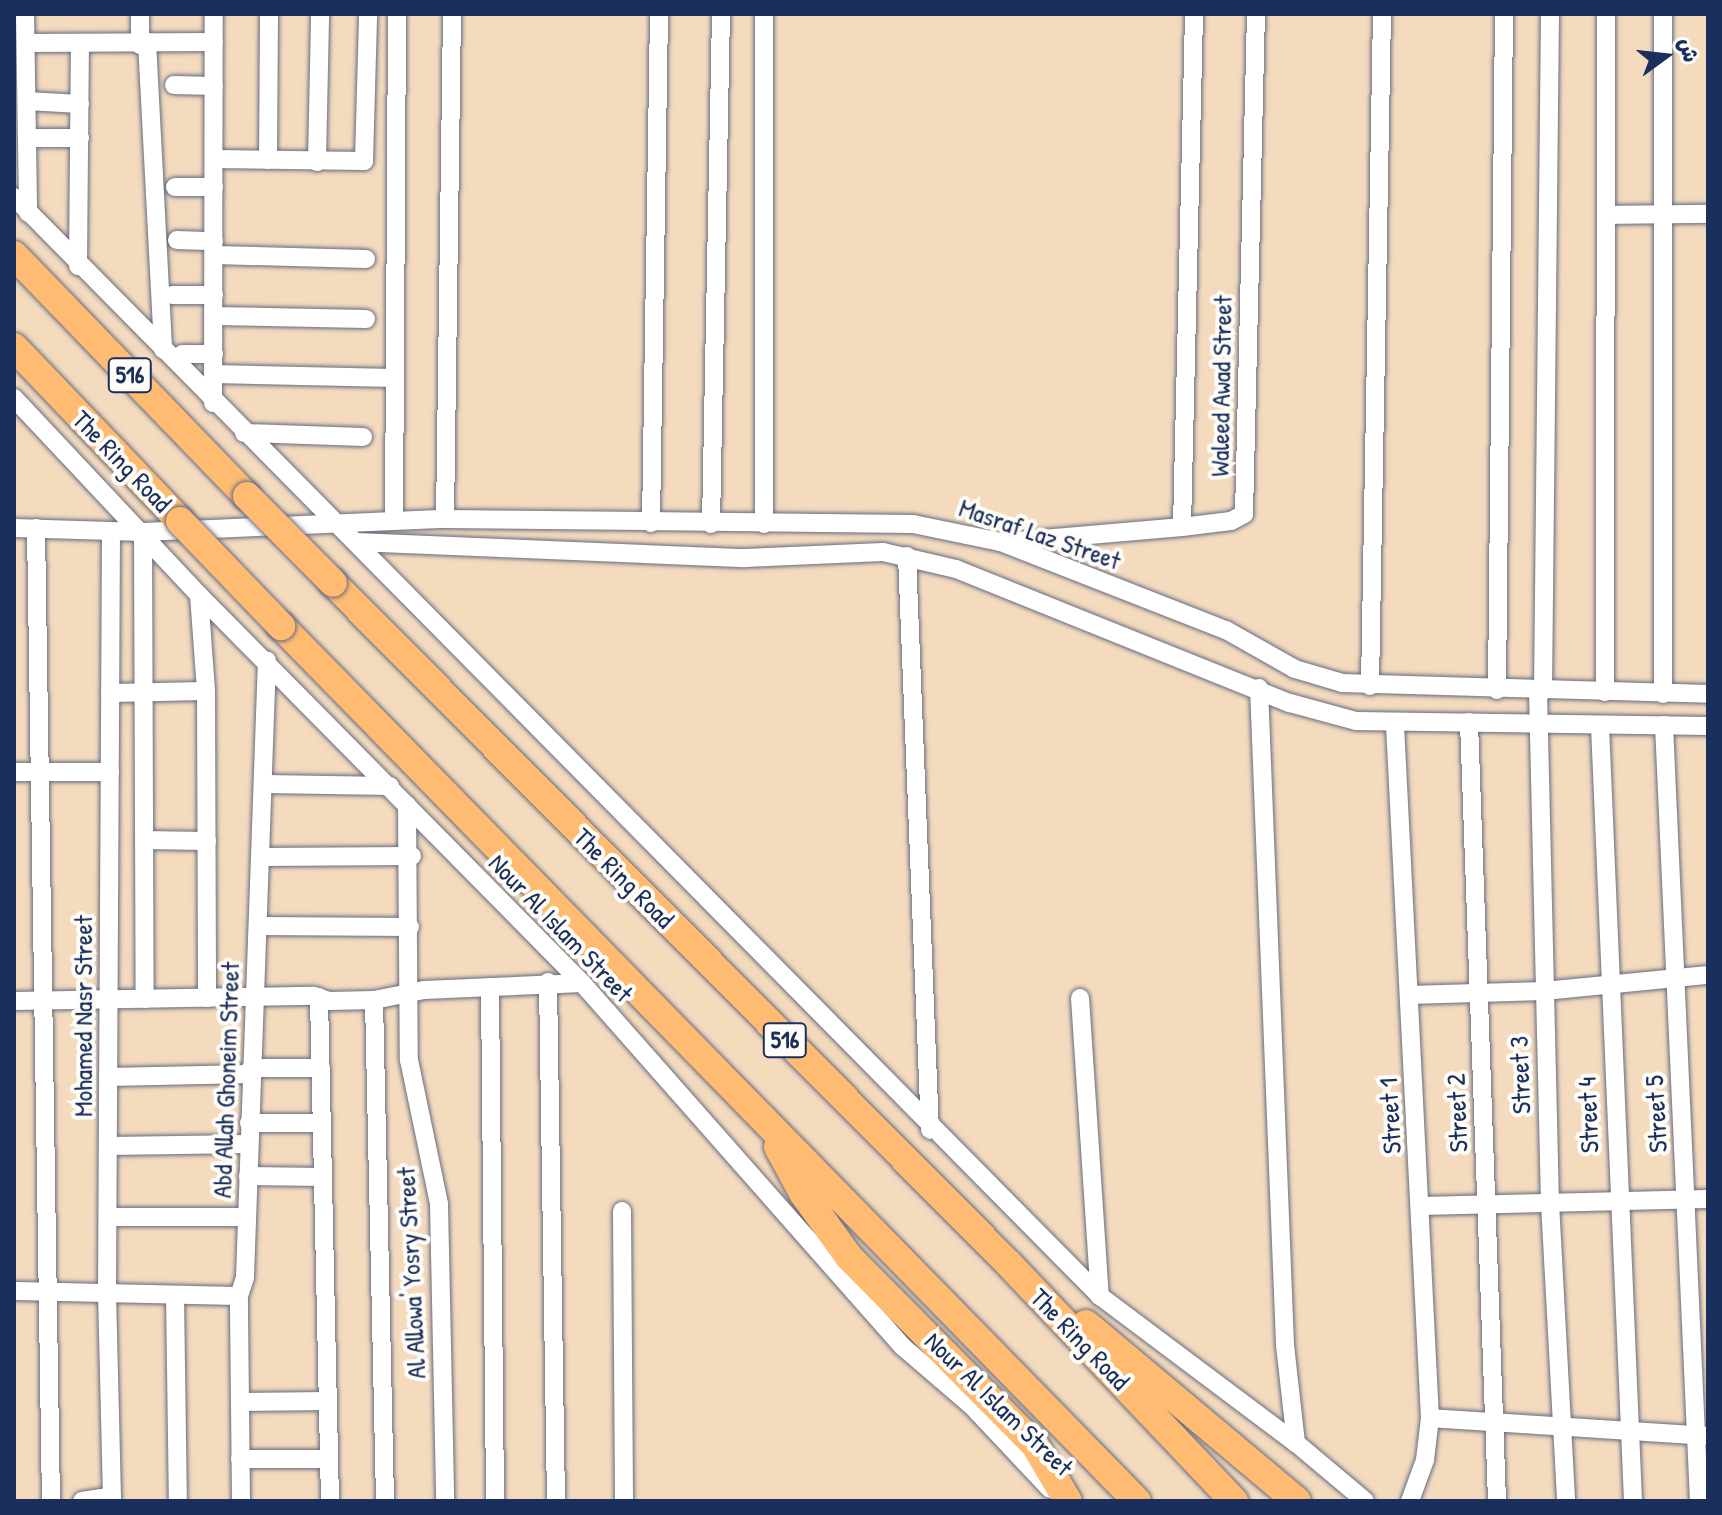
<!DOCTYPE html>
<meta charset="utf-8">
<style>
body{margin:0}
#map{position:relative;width:1722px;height:1515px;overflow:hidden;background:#f4dbbe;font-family:"Patrick Hand","Playpen Sans Arabic",sans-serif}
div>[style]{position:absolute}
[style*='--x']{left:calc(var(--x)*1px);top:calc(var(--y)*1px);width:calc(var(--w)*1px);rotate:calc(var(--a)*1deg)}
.roads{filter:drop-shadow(0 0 2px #676b80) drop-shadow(0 0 2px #676b80)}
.minor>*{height:18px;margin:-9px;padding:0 9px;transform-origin:9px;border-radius:9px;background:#fff}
.highway>*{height:28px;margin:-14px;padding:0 14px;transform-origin:14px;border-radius:14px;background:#febb71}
.bridges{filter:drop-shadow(0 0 2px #676b80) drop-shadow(0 0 2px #676b80)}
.highway-bridge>*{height:28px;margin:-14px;padding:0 14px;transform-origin:14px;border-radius:14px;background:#febb71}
span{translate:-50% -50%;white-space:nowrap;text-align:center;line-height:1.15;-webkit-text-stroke:8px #fdfcf7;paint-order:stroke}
.shield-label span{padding:2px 6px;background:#fdfcf7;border:2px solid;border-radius:6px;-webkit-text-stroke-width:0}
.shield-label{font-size:24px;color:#1b2f5e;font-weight:700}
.street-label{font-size:26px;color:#1b2f5e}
.frame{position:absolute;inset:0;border:16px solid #1b2f5e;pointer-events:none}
.north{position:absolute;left:1626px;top:16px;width:80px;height:80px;-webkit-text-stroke:6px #fdfcf7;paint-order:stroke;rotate:75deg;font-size:22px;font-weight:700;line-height:32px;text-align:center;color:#1b2f5e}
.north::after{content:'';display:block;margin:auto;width:28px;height:36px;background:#1b2f5e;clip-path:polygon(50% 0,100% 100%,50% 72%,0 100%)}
</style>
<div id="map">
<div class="roads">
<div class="minor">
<div style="--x:25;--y:14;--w:199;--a:89.1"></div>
<div style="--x:764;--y:14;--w:510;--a:90"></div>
<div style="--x:1663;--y:14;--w:680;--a:90"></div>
<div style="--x:147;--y:42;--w:308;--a:87"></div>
<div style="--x:26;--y:43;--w:188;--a:-0.3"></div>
<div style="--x:140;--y:45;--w:31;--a:-90"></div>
<div style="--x:174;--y:85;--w:40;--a:1.4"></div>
<div style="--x:27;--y:101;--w:53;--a:3.2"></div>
<div style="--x:27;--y:138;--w:53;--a:0"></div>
<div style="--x:214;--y:159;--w:150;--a:0.8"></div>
<div style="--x:364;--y:161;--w:147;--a:-88.4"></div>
<div style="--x:268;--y:160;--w:146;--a:-89.6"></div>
<div style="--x:317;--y:162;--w:148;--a:-88.8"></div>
<div style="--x:175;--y:187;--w:39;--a:0"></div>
<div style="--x:14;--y:197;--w:1545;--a:45.34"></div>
<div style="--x:1100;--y:1296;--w:245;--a:36.9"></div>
<div style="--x:1296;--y:1443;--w:90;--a:40"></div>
<div style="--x:1606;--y:215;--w:102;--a:-0.6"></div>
<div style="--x:177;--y:240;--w:37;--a:2"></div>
<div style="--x:214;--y:255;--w:152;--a:1.5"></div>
<div style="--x:78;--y:266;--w:222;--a:-89.5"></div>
<div style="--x:172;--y:295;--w:42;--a:0"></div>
<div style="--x:214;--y:316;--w:152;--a:1.1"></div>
<div style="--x:182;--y:354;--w:32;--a:0"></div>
<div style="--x:213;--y:374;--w:181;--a:1.3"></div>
<div style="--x:14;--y:398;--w:270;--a:46.8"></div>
<div style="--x:199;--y:595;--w:545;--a:45.37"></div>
<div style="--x:582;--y:983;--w:484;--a:48.6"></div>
<div style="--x:902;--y:1346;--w:94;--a:40.7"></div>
<div style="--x:973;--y:1407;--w:112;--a:46.8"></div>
<div style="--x:213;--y:403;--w:389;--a:-89.9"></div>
<div style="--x:244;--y:433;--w:119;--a:1.9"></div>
<div style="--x:445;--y:519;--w:505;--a:-89.21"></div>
<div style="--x:394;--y:520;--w:506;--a:-89.66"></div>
<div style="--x:651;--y:523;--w:509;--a:-89.1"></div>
<div style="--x:711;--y:524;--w:510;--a:-88.88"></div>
<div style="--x:1182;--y:527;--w:513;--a:-88.66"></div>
<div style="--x:14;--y:528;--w:129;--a:1.8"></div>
<div style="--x:143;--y:532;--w:302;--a:-2.5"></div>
<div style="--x:445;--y:519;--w:468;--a:0.6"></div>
<div style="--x:913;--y:524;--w:90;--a:11.6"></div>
<div style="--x:1001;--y:542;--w:242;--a:21.4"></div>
<div style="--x:1226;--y:630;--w:79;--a:29.5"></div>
<div style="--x:1295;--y:669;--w:49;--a:16.6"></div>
<div style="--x:1342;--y:683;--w:366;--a:1.7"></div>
<div style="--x:36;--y:528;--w:973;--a:89.12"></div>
<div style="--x:111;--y:531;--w:762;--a:90.3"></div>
<div style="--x:107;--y:1293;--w:208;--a:88.6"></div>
<div style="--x:143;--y:532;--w:467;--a:89.8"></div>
<div style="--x:356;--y:542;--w:389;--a:2.4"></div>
<div style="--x:745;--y:558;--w:138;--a:-2.5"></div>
<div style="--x:883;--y:552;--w:75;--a:13.1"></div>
<div style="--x:956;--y:569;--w:360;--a:21.9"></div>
<div style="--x:1290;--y:703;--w:68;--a:15.3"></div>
<div style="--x:1356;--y:721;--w:352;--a:0.8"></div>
<div style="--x:1008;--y:542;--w:175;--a:-4.9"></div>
<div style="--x:1182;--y:527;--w:49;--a:-7"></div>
<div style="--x:1231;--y:521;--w:15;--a:-28"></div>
<div style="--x:1244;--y:514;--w:500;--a:-88.63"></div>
<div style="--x:907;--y:556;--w:574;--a:87.71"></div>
<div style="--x:199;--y:595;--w:96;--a:85.8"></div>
<div style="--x:206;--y:691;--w:307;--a:89.8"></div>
<div style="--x:1370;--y:686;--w:672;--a:-88.98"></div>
<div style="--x:1259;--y:688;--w:658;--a:87.73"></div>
<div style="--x:1285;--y:1345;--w:99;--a:83.6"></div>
<div style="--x:1497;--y:690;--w:676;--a:-89.41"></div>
<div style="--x:1538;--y:691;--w:512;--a:88.66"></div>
<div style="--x:1550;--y:1203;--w:298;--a:86.9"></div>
<div style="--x:1543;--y:691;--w:677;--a:-89.41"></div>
<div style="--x:1605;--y:692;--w:678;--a:-89.92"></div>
<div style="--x:110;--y:693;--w:96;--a:-1.2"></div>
<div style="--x:1469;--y:722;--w:780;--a:87.94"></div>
<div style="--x:1395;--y:725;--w:694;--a:87.11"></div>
<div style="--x:1430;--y:1418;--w:42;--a:96.8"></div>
<div style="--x:1425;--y:1460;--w:44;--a:110.1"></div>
<div style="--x:1664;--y:725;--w:777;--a:87.42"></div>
<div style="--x:1600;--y:726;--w:776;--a:87.56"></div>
<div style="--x:14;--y:772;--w:96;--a:0"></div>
<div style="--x:265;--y:784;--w:125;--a:0.9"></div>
<div style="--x:407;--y:805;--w:255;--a:89.6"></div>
<div style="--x:409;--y:1060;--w:147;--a:78.2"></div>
<div style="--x:439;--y:1204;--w:297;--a:88.8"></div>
<div style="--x:144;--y:840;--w:63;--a:0.9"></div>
<div style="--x:261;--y:857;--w:151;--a:-0.4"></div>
<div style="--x:258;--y:926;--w:152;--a:0.4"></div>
<div style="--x:548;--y:982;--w:519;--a:89.12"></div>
<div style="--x:490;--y:987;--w:514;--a:89.44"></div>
<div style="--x:1409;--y:995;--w:135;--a:-1.7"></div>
<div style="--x:1544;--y:991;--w:165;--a:-5.6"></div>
<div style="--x:319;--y:997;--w:504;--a:88.75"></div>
<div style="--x:1080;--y:998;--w:299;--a:86.2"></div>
<div style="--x:374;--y:1000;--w:501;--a:88.74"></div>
<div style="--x:14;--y:1001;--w:300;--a:-1"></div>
<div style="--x:314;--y:996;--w:16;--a:18"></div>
<div style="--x:329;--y:1001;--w:45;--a:-1.3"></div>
<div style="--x:374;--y:1000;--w:51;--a:-11.3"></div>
<div style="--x:424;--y:990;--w:158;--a:-2.5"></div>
<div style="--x:251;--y:1068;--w:70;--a:0"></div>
<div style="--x:108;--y:1077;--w:142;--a:-1.2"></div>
<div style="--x:249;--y:1123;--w:73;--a:0"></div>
<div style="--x:108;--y:1146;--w:140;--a:-0.8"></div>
<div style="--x:248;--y:1176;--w:75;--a:0.8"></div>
<div style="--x:1420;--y:1206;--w:288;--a:-1.4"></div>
<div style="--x:622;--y:1211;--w:290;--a:89.6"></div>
<div style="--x:108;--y:1217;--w:138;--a:0"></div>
<div style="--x:14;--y:1291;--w:225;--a:1.3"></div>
<div style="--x:175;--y:1295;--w:206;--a:89.2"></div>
<div style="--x:240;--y:1402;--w:88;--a:-0.7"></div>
<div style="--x:1430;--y:1418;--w:278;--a:3.7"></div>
<div style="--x:240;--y:1459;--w:89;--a:0"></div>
<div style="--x:82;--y:1501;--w:30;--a:-9"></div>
<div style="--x:241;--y:1501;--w:205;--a:-90.6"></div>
<div style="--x:239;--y:1296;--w:20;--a:-72"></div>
<div style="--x:245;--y:1277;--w:617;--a:-87.96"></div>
</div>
<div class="highway">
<div style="--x:14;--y:255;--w:335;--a:46"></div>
<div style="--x:14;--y:347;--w:240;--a:46.3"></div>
<div style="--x:333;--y:583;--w:960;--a:45.21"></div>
<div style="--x:1009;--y:1264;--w:327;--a:46.5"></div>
<div style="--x:281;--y:626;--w:1224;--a:45.63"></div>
<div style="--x:778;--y:1147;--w:52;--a:61.5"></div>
<div style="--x:803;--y:1193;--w:79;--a:54.3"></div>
<div style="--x:849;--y:1257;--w:264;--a:45.3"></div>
<div style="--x:1035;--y:1445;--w:65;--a:59.5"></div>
<div style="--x:1086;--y:1324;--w:275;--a:40"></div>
</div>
</div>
<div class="bridges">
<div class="highway-bridge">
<div style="--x:247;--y:496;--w:122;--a:45.3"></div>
<div style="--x:180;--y:521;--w:146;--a:46.1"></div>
</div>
</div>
<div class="shield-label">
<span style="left:130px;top:375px">516</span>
<span style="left:785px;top:1040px">516</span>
</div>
<div class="street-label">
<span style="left:1221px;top:386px;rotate:-89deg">Waleed Awad Street</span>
<span style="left:122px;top:461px;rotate:46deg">The Ring Road</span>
<span style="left:1040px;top:534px;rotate:19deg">Masraf Laz Street</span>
<span style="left:624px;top:878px;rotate:45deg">The Ring Road</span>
<span style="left:561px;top:928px;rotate:46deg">Nour Al Islam Street</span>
<span style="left:83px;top:1016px;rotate:-90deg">Mohamed Nasr Street</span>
<span style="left:1520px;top:1075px;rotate:-92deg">Street 3</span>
<span style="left:226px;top:1080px;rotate:-88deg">Abd Allah Ghoneim Street</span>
<span style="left:1457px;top:1113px;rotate:-92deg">Street 2</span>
<span style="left:1656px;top:1114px;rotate:-93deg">Street 5</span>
<span style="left:1588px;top:1115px;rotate:-92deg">Street 4</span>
<span style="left:1390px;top:1116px;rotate:-93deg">Street 1</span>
<span style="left:411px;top:1273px;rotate:-93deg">Al Allowa' Yosry Street</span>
<span style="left:1080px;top:1339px;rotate:46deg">The Ring Road</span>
<span style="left:999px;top:1404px;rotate:44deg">Nour Al Islam Street</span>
</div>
<div class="frame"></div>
<div class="north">ش</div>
</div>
